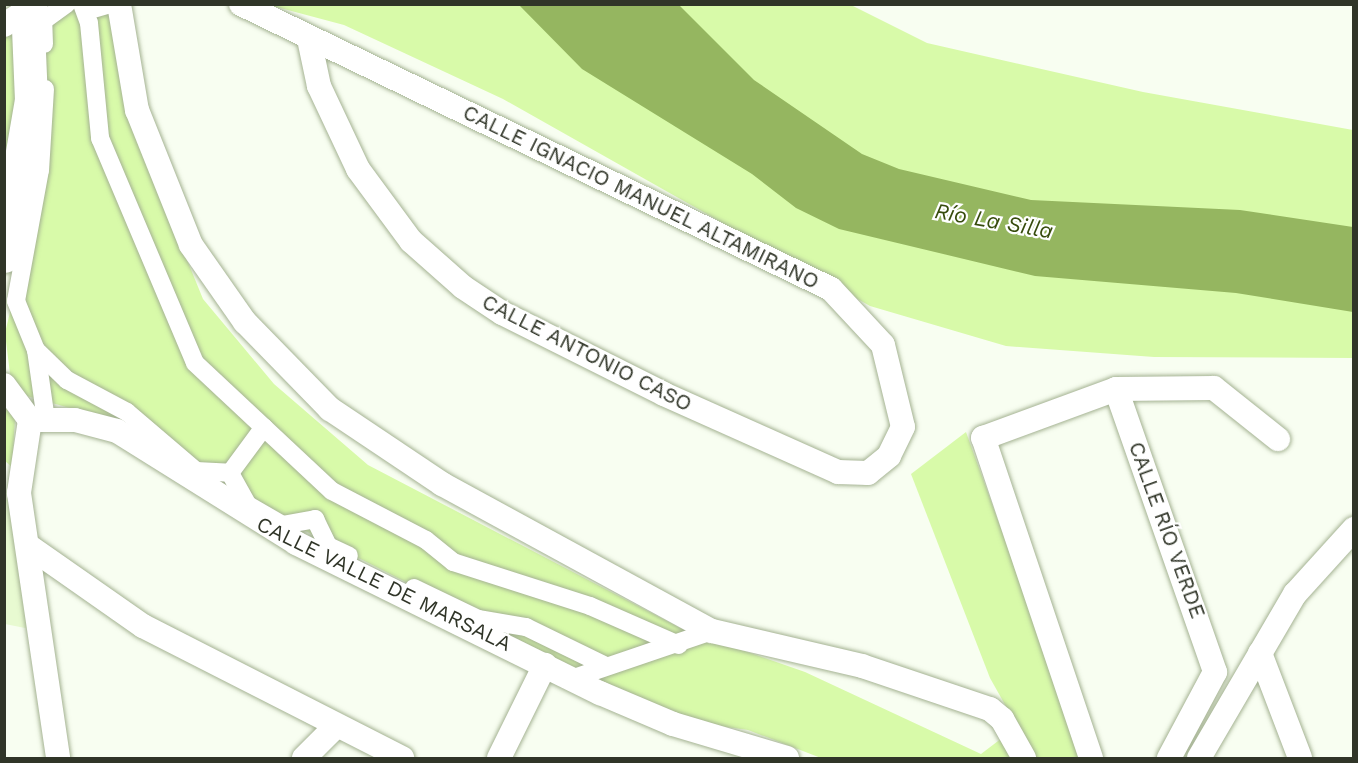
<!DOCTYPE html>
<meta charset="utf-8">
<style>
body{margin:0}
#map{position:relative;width:1358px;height:763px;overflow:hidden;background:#f8fef1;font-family:"Work Sans",sans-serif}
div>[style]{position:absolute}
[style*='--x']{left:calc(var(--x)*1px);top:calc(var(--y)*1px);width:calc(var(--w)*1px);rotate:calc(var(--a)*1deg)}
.built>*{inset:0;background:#e8fad1}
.green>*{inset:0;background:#d8faa9}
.water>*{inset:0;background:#95b660}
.roads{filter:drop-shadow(0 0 2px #a4b292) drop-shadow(0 0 2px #a4b292)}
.pedestrian>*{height:18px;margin:-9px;padding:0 9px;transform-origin:9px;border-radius:9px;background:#fff}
.minor>*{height:24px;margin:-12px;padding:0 12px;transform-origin:12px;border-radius:12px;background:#fff}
.secondary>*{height:33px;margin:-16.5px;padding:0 16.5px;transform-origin:16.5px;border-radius:16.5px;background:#fff}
span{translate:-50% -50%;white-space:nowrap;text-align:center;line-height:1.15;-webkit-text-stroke:4.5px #fff;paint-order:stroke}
.street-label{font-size:21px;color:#303528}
.water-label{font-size:22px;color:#374c0d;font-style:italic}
.frame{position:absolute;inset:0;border:6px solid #303528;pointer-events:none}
</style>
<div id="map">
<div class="built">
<div style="clip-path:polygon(4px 496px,12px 504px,30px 629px,5px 624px)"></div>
</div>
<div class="green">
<div style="clip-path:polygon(52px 5px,110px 13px,125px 108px,203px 299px,274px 384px,368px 465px,684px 630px,805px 672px,981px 754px,1002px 738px,1019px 758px,821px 758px,748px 730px,697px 723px,582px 672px,284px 520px,199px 465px,91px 414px,27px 396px,11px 382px,5px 333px,34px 213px,44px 19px)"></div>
<div style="clip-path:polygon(269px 5px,851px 5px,927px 43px,1143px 92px,1353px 130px,1353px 358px,1154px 357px,1006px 346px,870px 306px,503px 99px,344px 25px)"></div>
<div style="clip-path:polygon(13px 34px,15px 97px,5px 166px,5px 36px)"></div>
<div style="clip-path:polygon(4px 406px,15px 420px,12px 467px,5px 461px)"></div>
<div style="clip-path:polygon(966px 432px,1084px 758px,1035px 758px,990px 678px,911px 474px)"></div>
</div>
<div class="water">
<div style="clip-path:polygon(519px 5px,679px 5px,754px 80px,862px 154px,899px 169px,1031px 200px,1240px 210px,1353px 227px,1353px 312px,1236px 293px,1035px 276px,839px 229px,796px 208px,752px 174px,582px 69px)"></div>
</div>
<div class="roads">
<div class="pedestrian">
<div style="--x:82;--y:4;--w:20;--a:70"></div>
<div style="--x:89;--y:23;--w:116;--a:84.5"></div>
<div style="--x:100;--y:138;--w:244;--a:67.1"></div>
<div style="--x:195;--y:363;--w:187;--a:43.1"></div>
<div style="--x:332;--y:491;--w:106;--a:27.5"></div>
<div style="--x:426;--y:540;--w:35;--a:39"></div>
<div style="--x:453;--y:562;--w:144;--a:17.8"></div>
<div style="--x:590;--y:606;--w:97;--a:23.7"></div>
<div style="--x:86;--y:11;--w:25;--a:-16"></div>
<div style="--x:44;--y:44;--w:23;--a:-92"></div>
<div style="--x:43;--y:21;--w:29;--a:-36"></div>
<div style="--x:45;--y:89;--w:81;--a:93.5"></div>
<div style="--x:40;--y:170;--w:133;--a:100.4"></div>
<div style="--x:16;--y:301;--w:53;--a:67.8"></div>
<div style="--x:36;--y:350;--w:71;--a:81.9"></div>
<div style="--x:36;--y:350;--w:43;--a:44.1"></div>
<div style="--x:67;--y:380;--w:68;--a:28.1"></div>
<div style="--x:127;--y:412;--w:91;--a:40.5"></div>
<div style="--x:196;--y:471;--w:34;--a:3"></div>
<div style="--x:230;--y:473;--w:57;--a:-53.5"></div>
<div style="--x:230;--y:473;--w:37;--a:61"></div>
<div style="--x:248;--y:505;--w:39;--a:30"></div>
<div style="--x:282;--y:525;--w:34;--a:-10"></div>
<div style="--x:315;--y:519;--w:30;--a:64"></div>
<div style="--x:328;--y:546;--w:23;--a:25"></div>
<div style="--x:414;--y:588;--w:71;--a:25.8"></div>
<div style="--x:478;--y:619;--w:49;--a:9.5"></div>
<div style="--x:526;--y:627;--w:89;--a:26"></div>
<div style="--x:571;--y:679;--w:149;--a:-18.8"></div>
</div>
<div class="minor">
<div style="--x:119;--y:4;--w:108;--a:80.4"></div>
<div style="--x:137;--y:110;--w:145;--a:68.2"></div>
<div style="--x:191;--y:245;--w:94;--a:55"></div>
<div style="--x:245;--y:322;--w:122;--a:45.7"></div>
<div style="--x:330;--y:409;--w:135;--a:33.8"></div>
<div style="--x:442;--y:484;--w:307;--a:28.6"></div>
<div style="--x:712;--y:631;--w:154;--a:13.1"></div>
<div style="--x:862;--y:666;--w:135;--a:18.6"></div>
<div style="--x:990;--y:709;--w:16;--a:40"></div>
<div style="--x:1002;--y:719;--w:45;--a:60.6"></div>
<div style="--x:241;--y:4;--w:655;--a:25.78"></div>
<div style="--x:831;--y:289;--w:76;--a:47.1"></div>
<div style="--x:883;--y:345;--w:84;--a:76.3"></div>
<div style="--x:903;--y:427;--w:32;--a:116"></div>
<div style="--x:889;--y:456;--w:27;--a:141"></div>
<div style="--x:868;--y:473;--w:30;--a:-178"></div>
<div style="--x:838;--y:472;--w:191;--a:-155.9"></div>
<div style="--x:664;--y:394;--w:181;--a:-153.4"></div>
<div style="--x:502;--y:313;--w:47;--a:-146.3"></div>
<div style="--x:463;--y:287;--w:69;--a:-138.5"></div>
<div style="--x:411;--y:241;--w:89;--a:-126.4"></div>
<div style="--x:358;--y:169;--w:92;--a:-115.2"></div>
<div style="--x:319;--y:86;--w:48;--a:-102"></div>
<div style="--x:4;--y:25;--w:38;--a:-33"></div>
<div style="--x:4;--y:385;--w:44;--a:53.4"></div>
<div style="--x:1116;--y:389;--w:300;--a:70.7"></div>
<div style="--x:1215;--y:672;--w:98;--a:118.1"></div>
<div style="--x:30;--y:420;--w:45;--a:0"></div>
<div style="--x:75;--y:420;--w:43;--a:14.7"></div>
<div style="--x:117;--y:431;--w:211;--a:32"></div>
<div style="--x:296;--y:543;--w:339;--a:26.3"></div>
<div style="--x:600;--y:693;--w:79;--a:23"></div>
<div style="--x:673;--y:724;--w:119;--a:16.6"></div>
<div style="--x:30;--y:420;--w:74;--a:98.6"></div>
<div style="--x:19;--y:493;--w:268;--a:81.6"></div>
<div style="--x:30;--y:547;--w:138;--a:35"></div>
<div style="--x:143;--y:626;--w:291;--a:27"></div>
<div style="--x:1260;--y:653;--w:112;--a:69.1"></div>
<div style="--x:304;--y:758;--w:45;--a:-45"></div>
<div style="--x:499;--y:758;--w:104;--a:-63.7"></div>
<div style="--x:1091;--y:758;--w:338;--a:-108.6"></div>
<div style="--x:983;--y:438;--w:142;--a:-20.2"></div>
<div style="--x:1116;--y:389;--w:98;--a:-0.6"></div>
<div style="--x:1214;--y:388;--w:82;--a:38.6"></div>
<div style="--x:1199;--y:758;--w:190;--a:-59.7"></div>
<div style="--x:1295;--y:594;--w:88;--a:-47.8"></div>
</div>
<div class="secondary">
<div style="--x:4;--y:256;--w:158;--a:-80.2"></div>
<div style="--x:31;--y:100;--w:96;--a:-92.4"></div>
</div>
</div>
<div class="street-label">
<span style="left:641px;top:197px;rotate:26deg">CALLE IGNACIO MANUEL ALTAMIRANO</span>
<span style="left:587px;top:353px;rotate:27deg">CALLE ANTONIO CASO</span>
<span style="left:1167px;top:530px;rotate:70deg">CALLE RÍO VERDE</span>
<span style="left:384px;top:584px;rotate:26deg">CALLE VALLE DE MARSALA</span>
</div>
<div class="water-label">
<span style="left:994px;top:221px;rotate:10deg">Río La Silla</span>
</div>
<div class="frame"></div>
</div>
